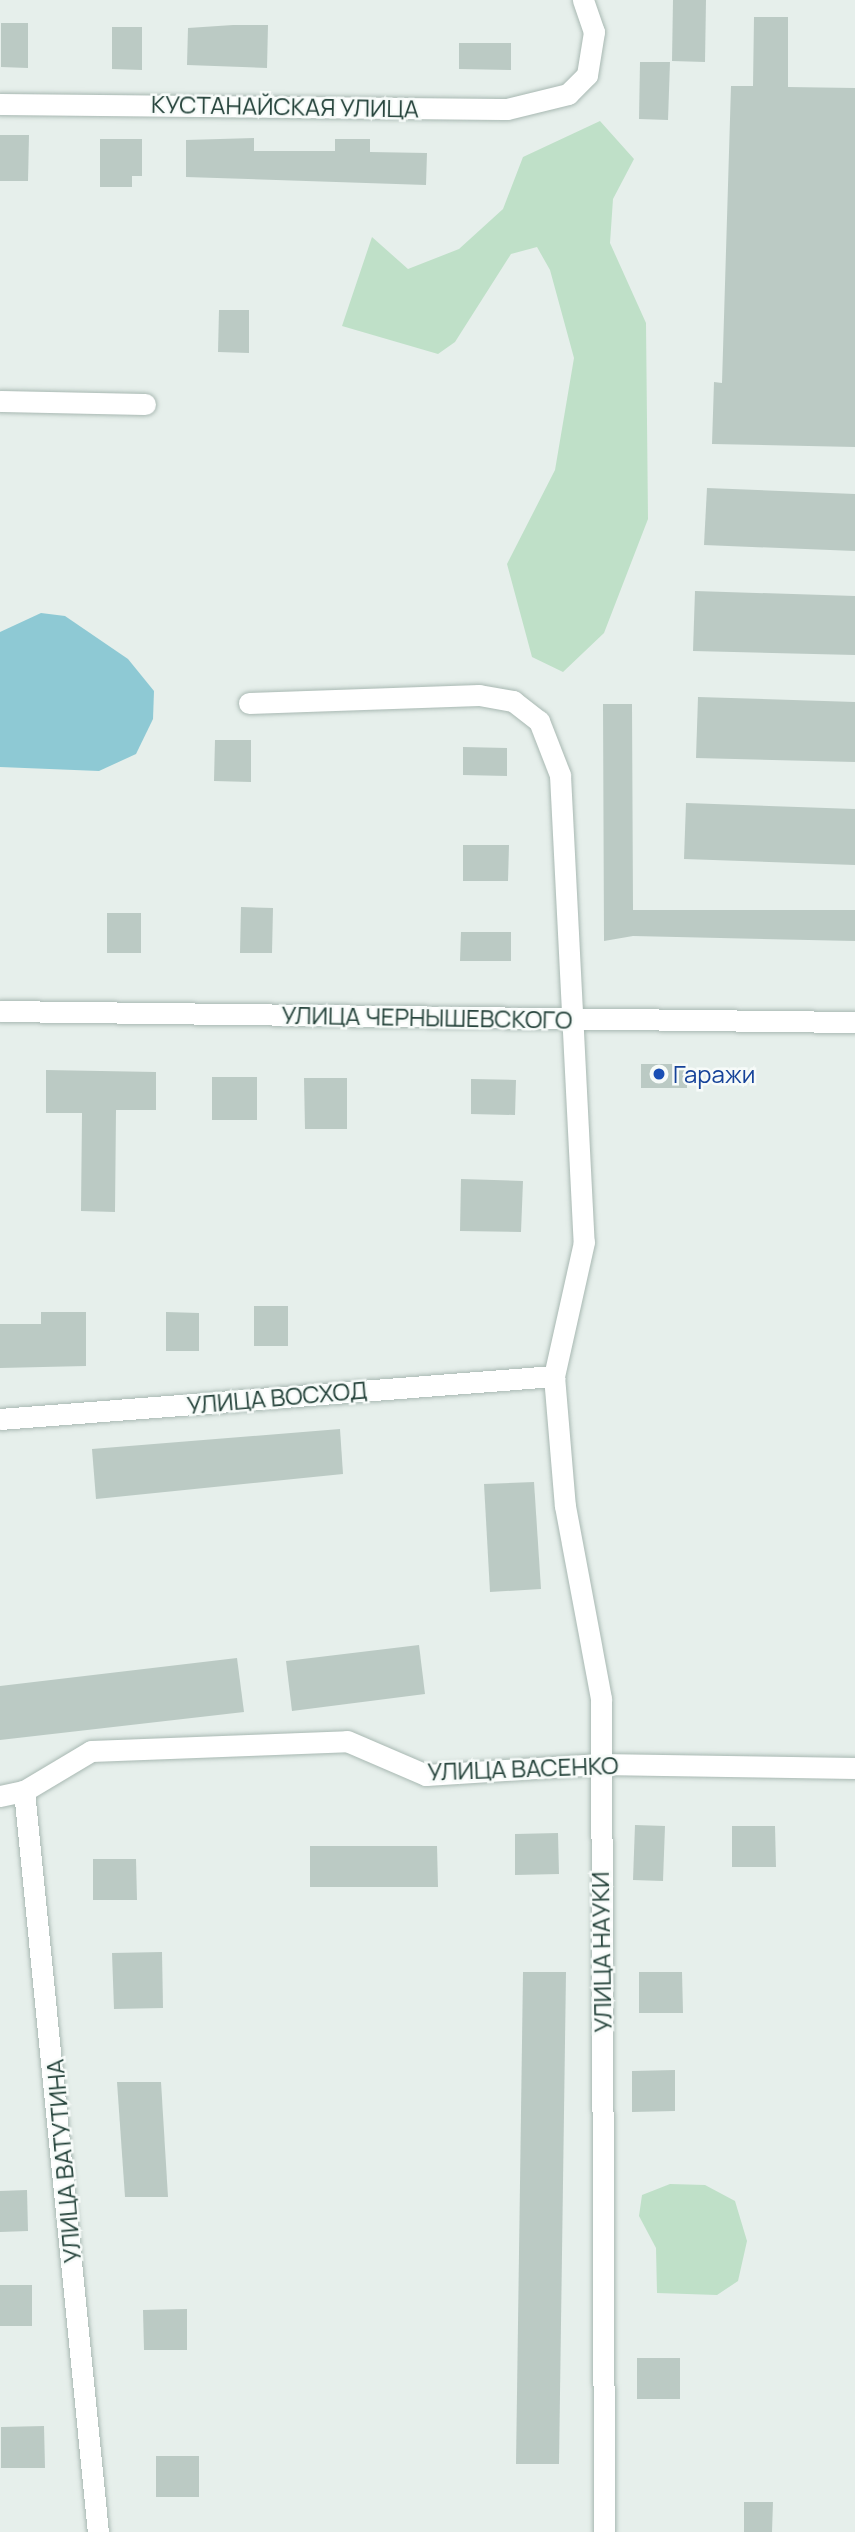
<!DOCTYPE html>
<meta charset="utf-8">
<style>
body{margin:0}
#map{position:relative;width:855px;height:2532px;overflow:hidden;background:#e6efeb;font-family:Manrope,sans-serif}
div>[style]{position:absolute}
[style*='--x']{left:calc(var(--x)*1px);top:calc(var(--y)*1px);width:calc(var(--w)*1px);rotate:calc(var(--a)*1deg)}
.green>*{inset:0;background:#bfe0c8}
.water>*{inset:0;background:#8ec9d4}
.building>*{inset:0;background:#bbcac4}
.roads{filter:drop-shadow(0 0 2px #a8b8b2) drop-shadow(0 0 2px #a8b8b2)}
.street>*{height:21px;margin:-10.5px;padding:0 10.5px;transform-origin:10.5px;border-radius:10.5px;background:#fff}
.secondary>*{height:21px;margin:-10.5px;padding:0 10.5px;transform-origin:10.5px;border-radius:10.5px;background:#fff}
.dots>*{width:19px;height:19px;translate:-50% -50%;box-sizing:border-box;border:4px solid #f7fbf9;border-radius:50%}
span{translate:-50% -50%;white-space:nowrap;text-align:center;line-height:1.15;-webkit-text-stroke:5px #f7fbf9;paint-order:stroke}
.street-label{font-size:24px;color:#24423a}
.transit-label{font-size:24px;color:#164399}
.left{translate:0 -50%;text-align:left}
</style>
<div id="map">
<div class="green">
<div style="clip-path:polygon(600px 121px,634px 159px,613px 199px,610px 243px,646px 323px,648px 519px,604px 633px,563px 672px,532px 657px,507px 564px,555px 470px,574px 358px,550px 270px,537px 247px,511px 254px,455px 342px,438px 354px,342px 326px,372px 237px,408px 269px,459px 249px,503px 209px,523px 157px)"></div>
<div style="clip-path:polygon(670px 2184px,705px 2185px,735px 2201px,747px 2241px,738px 2281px,717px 2295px,657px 2293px,656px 2248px,639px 2216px,642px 2195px)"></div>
</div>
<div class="water">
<div style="clip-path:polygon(41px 613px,65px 616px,128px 659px,154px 691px,153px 719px,136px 754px,99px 771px,0 767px,0 632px)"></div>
</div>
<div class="building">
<div style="clip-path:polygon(673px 0,706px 0,705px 62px,672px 61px)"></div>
<div style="clip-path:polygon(754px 17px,788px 17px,788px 87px,855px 88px,855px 447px,712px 444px,714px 382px,722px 383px,731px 86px,753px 86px)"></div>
<div style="clip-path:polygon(1px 23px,28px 23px,28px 68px,1px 67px)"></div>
<div style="clip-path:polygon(233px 25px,268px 25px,267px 68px,187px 65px,188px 28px)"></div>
<div style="clip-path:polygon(112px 27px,142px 27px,142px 70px,112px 69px)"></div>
<div style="clip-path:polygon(459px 43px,511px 43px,511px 70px,459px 69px)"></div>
<div style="clip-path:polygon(640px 62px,670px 62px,668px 120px,639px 119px)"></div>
<div style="clip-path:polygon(0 135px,29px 135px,28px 181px,0 181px)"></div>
<div style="clip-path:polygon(254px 138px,254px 151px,335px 151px,335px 139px,370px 139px,370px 152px,427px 153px,426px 185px,186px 177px,186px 140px)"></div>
<div style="clip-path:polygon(100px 139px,142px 139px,142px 176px,132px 176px,132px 187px,100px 187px)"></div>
<div style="clip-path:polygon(219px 310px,249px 310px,249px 353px,218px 352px)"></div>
<div style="clip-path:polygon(707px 488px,855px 494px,855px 551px,704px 545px)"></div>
<div style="clip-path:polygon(695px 591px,855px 596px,855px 655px,693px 651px)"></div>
<div style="clip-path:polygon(698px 697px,855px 702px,855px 762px,696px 758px)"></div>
<div style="clip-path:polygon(603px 704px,632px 704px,633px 910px,855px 910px,855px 941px,633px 936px,604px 941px)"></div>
<div style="clip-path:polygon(215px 740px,251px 740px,251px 782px,214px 781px)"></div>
<div style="clip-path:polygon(463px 747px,507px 748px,507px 776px,463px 775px)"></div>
<div style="clip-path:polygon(686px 803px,855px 809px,855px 865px,684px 859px)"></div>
<div style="clip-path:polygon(463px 845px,509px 845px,508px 881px,463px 881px)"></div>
<div style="clip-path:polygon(241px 907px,273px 908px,272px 953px,240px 953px)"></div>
<div style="clip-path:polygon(107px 913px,141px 913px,141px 953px,107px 953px)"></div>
<div style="clip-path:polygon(461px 932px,511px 932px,511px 961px,460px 961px)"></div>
<div style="clip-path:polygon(641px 1064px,687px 1064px,687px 1088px,641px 1088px)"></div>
<div style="clip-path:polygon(46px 1070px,156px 1072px,156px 1110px,116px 1110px,115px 1212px,81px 1211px,82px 1113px,46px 1113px)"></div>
<div style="clip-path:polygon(212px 1077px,257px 1077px,257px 1120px,212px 1120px)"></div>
<div style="clip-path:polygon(304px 1078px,347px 1078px,347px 1129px,305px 1129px)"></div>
<div style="clip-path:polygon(471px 1079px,516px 1080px,515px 1115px,471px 1114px)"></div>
<div style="clip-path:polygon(461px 1179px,523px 1181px,521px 1232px,460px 1231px)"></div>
<div style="clip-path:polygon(254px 1306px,288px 1306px,288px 1346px,254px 1346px)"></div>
<div style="clip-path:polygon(41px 1312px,86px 1312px,86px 1366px,0 1368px,0 1324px,41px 1324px)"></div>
<div style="clip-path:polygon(166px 1312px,199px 1313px,199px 1351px,166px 1351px)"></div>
<div style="clip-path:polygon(340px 1429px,343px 1474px,96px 1499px,92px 1449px)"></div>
<div style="clip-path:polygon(534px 1482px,541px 1589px,490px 1592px,484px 1484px)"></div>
<div style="clip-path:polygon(419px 1645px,425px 1694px,292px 1711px,286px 1661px)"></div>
<div style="clip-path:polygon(237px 1658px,244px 1712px,0 1740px,0 1686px)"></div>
<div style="clip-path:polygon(635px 1825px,665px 1826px,663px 1881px,633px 1880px)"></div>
<div style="clip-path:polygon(732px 1826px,775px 1826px,776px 1867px,732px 1867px)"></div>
<div style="clip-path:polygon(558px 1833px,559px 1874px,515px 1875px,515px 1834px)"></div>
<div style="clip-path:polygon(310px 1846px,437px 1846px,438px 1887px,310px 1887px)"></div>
<div style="clip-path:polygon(93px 1859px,136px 1859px,137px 1900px,93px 1900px)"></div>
<div style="clip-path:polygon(162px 1952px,163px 2008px,114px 2009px,112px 1953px)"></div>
<div style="clip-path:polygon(523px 1972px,566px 1972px,559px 2464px,516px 2464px)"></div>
<div style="clip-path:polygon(639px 1972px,682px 1972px,683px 2013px,639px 2013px)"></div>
<div style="clip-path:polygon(675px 2070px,675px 2111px,632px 2112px,632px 2071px)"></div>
<div style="clip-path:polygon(117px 2082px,161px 2082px,168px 2197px,125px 2197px)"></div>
<div style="clip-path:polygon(27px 2190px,28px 2231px,0 2232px,0 2191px)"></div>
<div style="clip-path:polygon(0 2285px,32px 2285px,32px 2326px,0 2326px)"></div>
<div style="clip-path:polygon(187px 2309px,187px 2350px,144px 2350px,143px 2310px)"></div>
<div style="clip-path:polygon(637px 2358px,680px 2358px,680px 2399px,637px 2399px)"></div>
<div style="clip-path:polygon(44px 2426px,45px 2468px,1px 2468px,1px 2427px)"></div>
<div style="clip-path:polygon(156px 2456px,199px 2456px,199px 2497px,156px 2497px)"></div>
<div style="clip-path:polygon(744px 2502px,773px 2502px,772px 2532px,744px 2532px)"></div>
</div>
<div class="roads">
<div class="street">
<div style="--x:0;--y:104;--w:507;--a:0.57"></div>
<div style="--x:507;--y:109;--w:63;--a:-13.8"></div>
<div style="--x:568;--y:94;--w:27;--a:-45"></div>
<div style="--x:587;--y:75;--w:44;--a:-80.8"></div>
<div style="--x:594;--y:32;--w:34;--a:-109"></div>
<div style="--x:0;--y:401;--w:145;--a:1.2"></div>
<div style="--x:249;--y:703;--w:230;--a:-2"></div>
<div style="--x:479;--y:695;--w:35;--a:10"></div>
<div style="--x:513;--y:701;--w:33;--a:38"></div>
<div style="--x:539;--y:721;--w:58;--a:68.7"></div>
<div style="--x:560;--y:775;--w:468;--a:87.1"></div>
<div style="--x:584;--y:1242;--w:137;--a:102.6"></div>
<div style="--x:554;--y:1376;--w:130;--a:85.2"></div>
<div style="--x:565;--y:1506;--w:196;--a:79.4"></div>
<div style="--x:601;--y:1699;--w:833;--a:89.79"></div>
<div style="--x:0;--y:1419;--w:556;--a:-4.44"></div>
<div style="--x:24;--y:1791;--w:745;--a:84.3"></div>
<div style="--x:0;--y:1796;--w:25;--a:-12"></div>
<div style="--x:24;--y:1791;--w:78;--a:-30.8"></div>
<div style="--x:91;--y:1751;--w:256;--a:-2.2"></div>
<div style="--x:347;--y:1741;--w:86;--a:23.3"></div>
<div style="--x:426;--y:1775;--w:173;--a:-3.6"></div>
<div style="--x:599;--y:1764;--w:256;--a:0.9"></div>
</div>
<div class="secondary">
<div style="--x:0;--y:1011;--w:855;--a:0.74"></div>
</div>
</div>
<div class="dots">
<div style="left:659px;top:1074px;background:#1a4fb4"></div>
</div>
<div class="street-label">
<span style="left:285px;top:106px;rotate:1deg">КУСТАНАЙСКАЯ УЛИЦА</span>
<span style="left:427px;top:1017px;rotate:1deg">УЛИЦА ЧЕРНЫШЕВСКОГО</span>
<span style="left:277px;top:1397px;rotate:-5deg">УЛИЦА ВОСХОД</span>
<span style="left:523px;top:1768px;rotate:-2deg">УЛИЦА ВАСЕНКО</span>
<span style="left:601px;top:1952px;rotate:-91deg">УЛИЦА НАУКИ</span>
<span style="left:63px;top:2161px;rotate:-95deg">УЛИЦА ВАТУТИНА</span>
</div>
<div class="transit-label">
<span class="left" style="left:673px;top:1074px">Гаражи</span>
</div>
</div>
